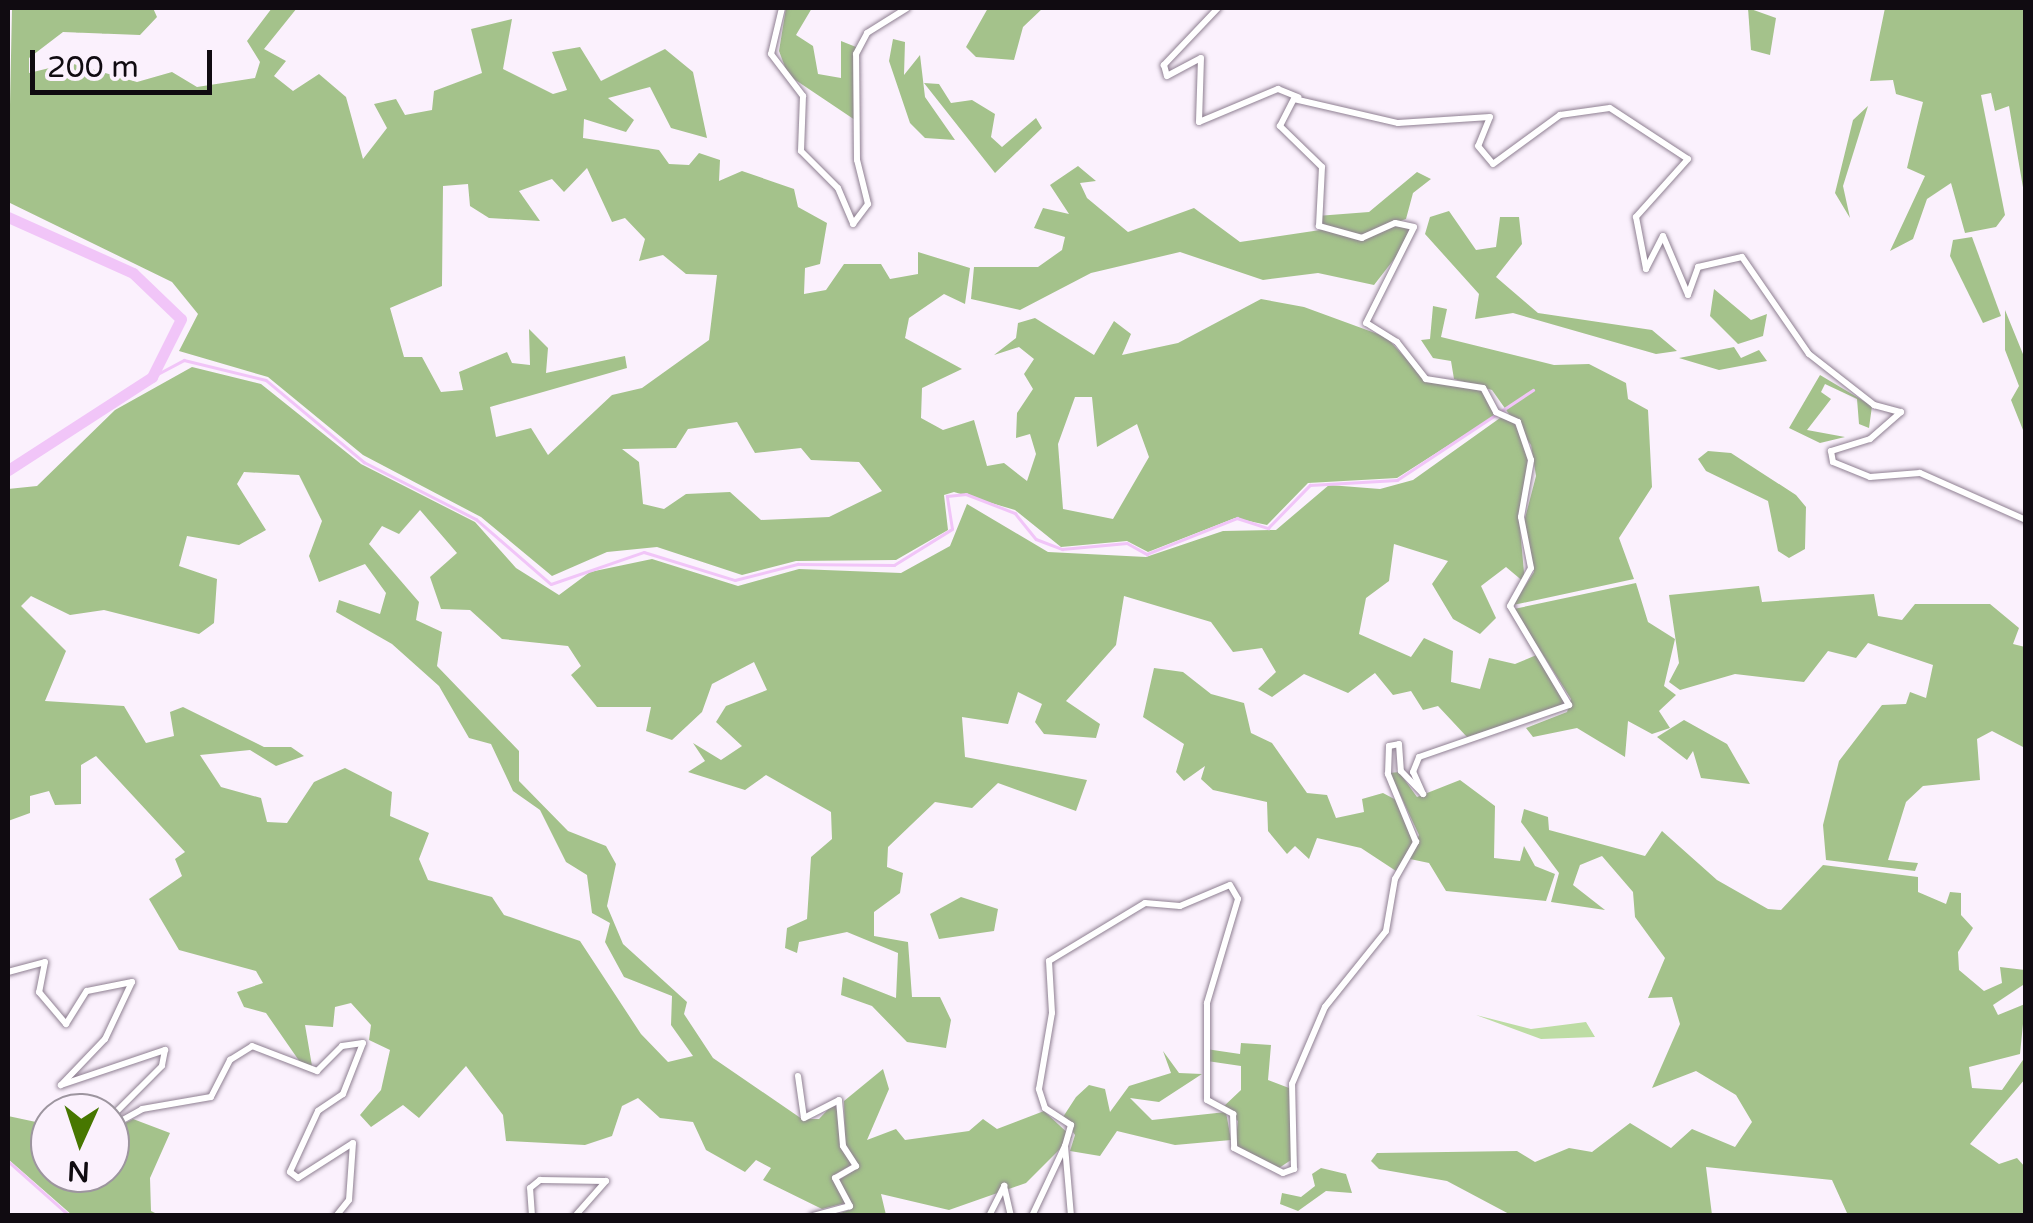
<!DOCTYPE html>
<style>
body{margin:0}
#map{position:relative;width:2033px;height:1223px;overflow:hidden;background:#fbf1fd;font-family:"Varela Round",sans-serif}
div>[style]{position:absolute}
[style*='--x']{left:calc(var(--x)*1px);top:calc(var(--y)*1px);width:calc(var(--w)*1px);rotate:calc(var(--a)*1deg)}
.green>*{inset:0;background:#bddca4}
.forest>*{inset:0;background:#a4c28b}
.stream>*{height:2.5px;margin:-1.25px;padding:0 1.25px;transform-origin:1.25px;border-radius:1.25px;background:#f1c5f8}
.river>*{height:11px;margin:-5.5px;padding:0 5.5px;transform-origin:5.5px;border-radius:5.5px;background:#f1c5f8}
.roads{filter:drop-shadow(0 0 2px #8f8092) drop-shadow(0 0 2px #8f8092)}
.street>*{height:6px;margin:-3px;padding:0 3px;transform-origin:3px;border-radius:3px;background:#fff}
span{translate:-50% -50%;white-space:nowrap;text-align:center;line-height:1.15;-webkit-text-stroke:10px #fbf1fd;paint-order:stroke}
.frame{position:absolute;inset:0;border:10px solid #100b11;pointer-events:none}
.north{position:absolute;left:30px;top:1093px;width:100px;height:100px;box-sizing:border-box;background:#fbf1fd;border:2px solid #9d959f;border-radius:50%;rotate:183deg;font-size:28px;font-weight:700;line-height:40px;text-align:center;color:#100b11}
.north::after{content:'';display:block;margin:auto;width:35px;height:45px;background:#477700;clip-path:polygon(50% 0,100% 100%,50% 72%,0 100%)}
.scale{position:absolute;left:30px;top:50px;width:182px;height:45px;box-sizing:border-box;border:5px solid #100b11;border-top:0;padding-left:12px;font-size:30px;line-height:35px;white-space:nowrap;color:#100b11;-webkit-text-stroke:8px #fbf1fd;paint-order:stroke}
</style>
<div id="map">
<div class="green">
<div style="clip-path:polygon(1476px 1015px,1531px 1029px,1586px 1022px,1595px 1037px,1541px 1039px)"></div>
</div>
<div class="forest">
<div style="clip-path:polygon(evenodd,12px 8px,153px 8px,157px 17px,140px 35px,63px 32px,29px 58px,29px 73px,70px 63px,137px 82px,172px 72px,197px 87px,255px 78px,260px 62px,247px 41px,272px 8px,297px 8px,264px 49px,286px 61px,274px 76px,293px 91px,319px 74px,346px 97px,363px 159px,387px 128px,374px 104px,396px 99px,405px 115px,432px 110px,434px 91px,482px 73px,471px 29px,512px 19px,503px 69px,553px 94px,567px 90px,552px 52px,580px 47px,601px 81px,665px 49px,693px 72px,707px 138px,671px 128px,650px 87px,608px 98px,634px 120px,626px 132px,584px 119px,583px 138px,659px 150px,669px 164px,689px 165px,699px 153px,720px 160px,719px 181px,742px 171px,794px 189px,798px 207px,827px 223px,820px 264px,805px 268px,804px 294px,826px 290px,844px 264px,881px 264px,890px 279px,918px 274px,918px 252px,970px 268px,965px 304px,944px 294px,909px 318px,905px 338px,962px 369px,922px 388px,921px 418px,943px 430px,974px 420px,987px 466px,1004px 463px,1027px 481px,1036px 454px,1030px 434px,1016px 438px,1017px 413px,1033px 389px,1024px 374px,1034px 359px,1019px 347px,994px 355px,1016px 338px,1018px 323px,1035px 318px,1094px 355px,1114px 321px,1131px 334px,1122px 355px,1178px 343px,1261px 299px,1304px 307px,1386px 337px,1427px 381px,1483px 390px,1496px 415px,1397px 478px,1308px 483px,1267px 525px,1235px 518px,1148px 552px,1127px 541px,1061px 547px,1015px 510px,954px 492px,944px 495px,948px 530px,896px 560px,796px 561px,742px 575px,657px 547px,607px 552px,552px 576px,481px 517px,363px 455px,268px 377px,179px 351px,198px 314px,172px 282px,8px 202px,12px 8px,587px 168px,612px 222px,625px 218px,645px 239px,639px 261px,663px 255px,686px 274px,717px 275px,709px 340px,642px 388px,612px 395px,548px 455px,531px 428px,496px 437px,490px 407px,627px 368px,625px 356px,546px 373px,548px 348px,529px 329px,530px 365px,512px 363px,507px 352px,459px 372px,463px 390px,441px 392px,422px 357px,404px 357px,390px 308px,442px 286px,443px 186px,468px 184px,470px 206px,489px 218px,540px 221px,519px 191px,552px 179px,564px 192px,587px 168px,12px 8px,1075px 397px,1092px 397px,1097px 447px,1137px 424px,1149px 457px,1113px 519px,1063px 509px,1058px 444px,1075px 397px,12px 8px,737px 422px,755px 453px,801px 448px,811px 460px,859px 462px,882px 491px,829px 517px,761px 520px,730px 492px,686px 494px,664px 509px,643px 504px,639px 462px,622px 449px,676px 448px,688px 429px,737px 422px)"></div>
<div style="clip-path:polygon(786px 8px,812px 8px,796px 35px,813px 46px,818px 74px,841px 78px,841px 41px,856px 47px,855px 120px,788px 75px,779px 51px)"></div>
<div style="clip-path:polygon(988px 8px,1043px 8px,1023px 27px,1014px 60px,976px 57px,966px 47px)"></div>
<div style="clip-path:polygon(1748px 8px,1776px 18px,1770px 55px,1751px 50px)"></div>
<div style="clip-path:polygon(1885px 8px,2025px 8px,2025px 199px,2009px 106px,1995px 111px,1991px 93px,1981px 95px,2005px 215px,1996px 227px,1965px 233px,1951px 183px,1927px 199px,1913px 239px,1890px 251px,1925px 176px,1907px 168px,1923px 102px,1896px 94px,1893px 80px,1870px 81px)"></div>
<div style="clip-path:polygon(893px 39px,905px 42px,904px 75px,920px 55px,925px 97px,955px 140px,925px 138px,910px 123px,889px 61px)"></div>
<div style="clip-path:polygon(924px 83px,939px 84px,951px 103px,972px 100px,995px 114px,991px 137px,1002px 147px,1036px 118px,1042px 128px,995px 173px)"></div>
<div style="clip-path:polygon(1868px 106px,1843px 186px,1850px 218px,1835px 193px,1853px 120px)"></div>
<div style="clip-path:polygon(1078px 166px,1096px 181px,1080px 183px,1087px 198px,1128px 232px,1194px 208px,1240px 242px,1327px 229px,1353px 238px,1390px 226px,1410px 227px,1409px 240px,1374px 285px,1318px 273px,1263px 280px,1180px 252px,1091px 273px,1020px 310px,971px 299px,974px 267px,1038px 267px,1062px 250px,1065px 237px,1034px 228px,1043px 208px,1069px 214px,1050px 185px)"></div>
<div style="clip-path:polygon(1417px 172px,1431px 179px,1413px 193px,1406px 219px,1360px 235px,1320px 224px,1317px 216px,1369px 212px)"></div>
<div style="clip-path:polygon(1449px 211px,1476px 250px,1496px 247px,1500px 217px,1519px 217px,1522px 244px,1496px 277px,1538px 313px,1652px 330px,1677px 351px,1656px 354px,1513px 313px,1475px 319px,1479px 294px,1425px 234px,1430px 217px)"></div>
<div style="clip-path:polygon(1972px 237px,2001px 316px,1983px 323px,1950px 256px,1953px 240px)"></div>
<div style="clip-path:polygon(1714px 289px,1751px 320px,1767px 314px,1763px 336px,1738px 344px,1710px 316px)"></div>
<div style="clip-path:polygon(1433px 306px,1447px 309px,1441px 337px,1554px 365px,1589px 364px,1626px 383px,1628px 399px,1648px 410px,1652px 487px,1619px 538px,1634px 579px,1513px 605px,1534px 572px,1524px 522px,1536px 476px,1531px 445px,1492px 390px,1454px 379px,1451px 361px,1433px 358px,1421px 340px,1430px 339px)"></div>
<div style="clip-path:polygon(2005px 310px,2025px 359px,2025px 435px,2011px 400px,2019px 386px,2005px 350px)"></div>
<div style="clip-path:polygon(1734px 347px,1741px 358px,1759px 350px,1767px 361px,1719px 370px,1679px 358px)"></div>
<div style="clip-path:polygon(evenodd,192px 367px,261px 384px,361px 464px,475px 522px,516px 568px,559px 595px,590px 572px,652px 559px,738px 586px,799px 569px,901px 573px,950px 546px,967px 504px,1048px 552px,1146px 557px,1223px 531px,1276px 530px,1329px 485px,1380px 489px,1413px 480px,1500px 418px,1513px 419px,1530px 460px,1519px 518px,1525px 583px,1506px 567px,1481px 586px,1496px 618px,1480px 634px,1453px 619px,1432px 584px,1448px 561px,1394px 544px,1389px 581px,1366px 598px,1359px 634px,1411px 657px,1424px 638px,1453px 651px,1451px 682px,1480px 689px,1489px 658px,1515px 664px,1539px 654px,1566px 705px,1467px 737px,1438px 706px,1423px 710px,1411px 691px,1393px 695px,1375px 673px,1348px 693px,1304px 674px,1272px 697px,1258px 689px,1276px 672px,1262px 648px,1233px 652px,1211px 622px,1124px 596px,1116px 645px,1066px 701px,1100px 724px,1096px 738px,1044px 734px,1035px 722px,1042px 704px,1018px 692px,1008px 724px,962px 717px,965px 757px,1087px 780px,1076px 811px,998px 783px,972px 808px,935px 802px,888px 847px,887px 867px,903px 873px,900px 893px,874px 912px,874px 936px,908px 942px,912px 997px,940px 997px,951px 1020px,946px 1048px,907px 1042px,872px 1006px,841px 995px,843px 977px,896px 998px,898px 953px,847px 932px,799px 942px,797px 953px,785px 948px,787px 928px,807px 919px,811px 857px,832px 839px,831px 812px,766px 775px,745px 790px,688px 772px,705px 761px,693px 743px,721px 760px,742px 746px,716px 722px,726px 706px,767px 690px,754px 662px,712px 684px,702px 712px,672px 740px,646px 731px,651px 707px,597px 707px,571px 675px,581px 666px,568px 646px,502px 639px,470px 610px,441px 609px,430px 577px,457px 553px,420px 510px,399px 534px,382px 526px,369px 544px,419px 602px,416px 620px,442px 632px,437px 666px,519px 751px,519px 781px,568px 831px,606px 846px,616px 864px,607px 906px,623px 944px,687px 1002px,684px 1014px,713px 1058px,802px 1119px,819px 1119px,836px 1101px,841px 1149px,853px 1164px,832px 1176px,845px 1203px,822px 1209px,763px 1180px,771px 1168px,756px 1160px,745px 1172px,706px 1150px,693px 1122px,660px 1118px,638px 1098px,622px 1106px,612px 1136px,585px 1145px,506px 1141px,503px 1115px,466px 1066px,419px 1118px,403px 1105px,371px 1127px,360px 1115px,381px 1090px,390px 1050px,369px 1040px,371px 1025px,351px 1003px,335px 1007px,333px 1027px,305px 1025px,312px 1066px,302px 1065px,266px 1013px,244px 1007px,237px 992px,263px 983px,256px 971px,179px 950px,149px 899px,182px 876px,175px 859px,185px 852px,96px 756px,81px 765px,81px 804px,55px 805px,49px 791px,30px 796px,30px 813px,8px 821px,8px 489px,37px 486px,115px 410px,192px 367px,244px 472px,299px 475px,322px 521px,309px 556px,319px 582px,365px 564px,386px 593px,380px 614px,339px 600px,336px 612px,392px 644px,439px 686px,469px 738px,491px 744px,513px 791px,540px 810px,566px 862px,587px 875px,592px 913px,610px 923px,605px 942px,624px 977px,672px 996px,671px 1025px,693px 1056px,668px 1062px,641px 1034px,580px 941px,504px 915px,492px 897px,428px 880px,419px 859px,429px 833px,390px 816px,392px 792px,345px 768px,314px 782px,287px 823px,267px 822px,261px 798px,221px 787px,200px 755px,250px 750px,276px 766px,304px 756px,291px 747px,264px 747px,183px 707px,170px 712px,174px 736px,146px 743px,124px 706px,45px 701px,66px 651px,21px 606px,31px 596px,70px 615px,104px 610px,199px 634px,214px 623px,217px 579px,179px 566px,187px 536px,239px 545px,266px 530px,237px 484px,244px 472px)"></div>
<div style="clip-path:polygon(1820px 375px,1872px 406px,1869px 428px,1859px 424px,1857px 399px,1825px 384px,1821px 392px,1831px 399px,1807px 430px,1845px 437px,1820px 443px,1789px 428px)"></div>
<div style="clip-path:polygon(1708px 451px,1731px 453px,1796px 495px,1806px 507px,1805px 549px,1789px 558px,1778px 551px,1768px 501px,1706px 471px,1698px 459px)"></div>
<div style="clip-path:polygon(1636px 583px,1648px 622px,1675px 639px,1664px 686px,1676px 695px,1659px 711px,1670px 728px,1652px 734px,1628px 721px,1625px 757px,1577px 728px,1533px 737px,1526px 728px,1567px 712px,1571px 699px,1514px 609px)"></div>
<div style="clip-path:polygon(1759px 586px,1762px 602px,1874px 594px,1878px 616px,1902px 620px,1915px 604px,1990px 604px,2019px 628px,2013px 644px,2025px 647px,2025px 748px,1992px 731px,1977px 739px,1980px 780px,1923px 786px,1906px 802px,1888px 860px,1918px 863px,1915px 871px,1826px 860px,1823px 825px,1839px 761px,1882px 705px,1906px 704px,1910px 692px,1926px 698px,1933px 665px,1868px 643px,1856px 658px,1828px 651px,1804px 682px,1735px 674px,1680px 690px,1669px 682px,1679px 663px,1669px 595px)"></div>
<div style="clip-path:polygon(1154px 668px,1183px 672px,1211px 694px,1244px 703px,1251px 733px,1272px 743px,1307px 793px,1327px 795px,1336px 818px,1364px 812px,1362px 799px,1383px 793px,1398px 801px,1414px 841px,1396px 871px,1361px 848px,1317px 838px,1309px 859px,1295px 846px,1287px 854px,1268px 831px,1267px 802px,1213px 790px,1201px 779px,1205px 766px,1184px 781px,1176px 772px,1184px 744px,1143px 717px)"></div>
<div style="clip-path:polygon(1684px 720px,1727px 744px,1750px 784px,1701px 778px,1693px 751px,1687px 760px,1657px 737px)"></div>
<div style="clip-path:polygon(1399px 772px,1417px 797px,1460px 780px,1495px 806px,1494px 858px,1520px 861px,1524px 846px,1535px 866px,1555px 874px,1546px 901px,1446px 891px,1429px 863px,1410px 859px,1419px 835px,1390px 773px)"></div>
<div style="clip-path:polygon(1524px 809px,1548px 817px,1549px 830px,1645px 856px,1662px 831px,1717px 880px,1768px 909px,1781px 910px,1823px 865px,1918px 877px,1918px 892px,1946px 904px,1950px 892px,1961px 893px,1961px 915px,1973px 928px,1958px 952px,1959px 970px,1984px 991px,2002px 983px,2000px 967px,2025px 970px,2023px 985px,1993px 1005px,1998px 1015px,2025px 1004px,2020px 1054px,1969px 1067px,1972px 1088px,2002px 1090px,2025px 1057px,2025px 1079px,1970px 1144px,1999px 1164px,2017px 1158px,2025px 1167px,2025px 1215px,1840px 1215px,1847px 1213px,1832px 1180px,1706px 1167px,1712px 1215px,1511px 1215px,1447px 1181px,1379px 1169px,1371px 1161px,1377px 1153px,1517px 1151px,1535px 1162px,1569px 1148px,1592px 1152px,1630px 1123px,1671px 1148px,1692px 1129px,1735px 1147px,1752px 1122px,1736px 1095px,1696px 1071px,1652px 1088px,1680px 1024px,1672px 997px,1648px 998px,1665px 958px,1635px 917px,1633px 892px,1602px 856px,1580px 865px,1573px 885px,1605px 910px,1551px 902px,1559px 873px,1521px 822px)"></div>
<div style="clip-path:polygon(961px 897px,998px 909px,994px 931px,939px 939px,930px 914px)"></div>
<div style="clip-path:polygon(1241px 1043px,1271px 1045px,1268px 1080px,1289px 1088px,1297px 1156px,1279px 1168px,1235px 1146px,1238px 1121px,1222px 1108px,1241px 1090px,1241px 1066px,1207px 1061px,1206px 1049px,1240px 1054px)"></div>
<div style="clip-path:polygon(1163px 1051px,1179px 1073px,1202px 1074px,1159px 1102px,1130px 1098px,1152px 1120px,1226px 1112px,1231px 1140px,1175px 1145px,1117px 1131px,1100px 1156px,1070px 1151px,1075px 1135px,1063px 1117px,1076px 1097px,1089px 1085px,1105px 1089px,1110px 1112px,1129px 1086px,1171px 1073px)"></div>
<div style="clip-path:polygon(883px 1069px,889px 1089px,867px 1140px,896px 1129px,905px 1140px,969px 1131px,983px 1119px,997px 1129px,1044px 1111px,1072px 1137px,1026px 1183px,949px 1210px,881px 1194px,886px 1215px,832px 1216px,852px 1209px,837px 1181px,858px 1168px,845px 1146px,844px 1101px)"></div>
<div style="clip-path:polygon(8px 1116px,50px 1125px,50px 1173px,110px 1173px,110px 1131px,133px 1119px,170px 1133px,150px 1178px,151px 1211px,159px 1215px,72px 1215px,8px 1159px)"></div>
<div style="clip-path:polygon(1321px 1168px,1346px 1174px,1352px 1193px,1326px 1191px,1298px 1211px,1280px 1204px,1282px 1193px,1301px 1197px,1315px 1186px,1312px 1174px)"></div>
</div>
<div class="stream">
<div style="--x:152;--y:377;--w:36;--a:-28"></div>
<div style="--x:184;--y:360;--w:84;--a:13.7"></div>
<div style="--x:266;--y:380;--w:128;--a:39.9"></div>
<div style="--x:364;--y:462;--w:126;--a:27"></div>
<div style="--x:476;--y:519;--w:99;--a:40.9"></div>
<div style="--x:551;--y:584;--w:98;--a:-19"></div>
<div style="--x:644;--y:552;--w:95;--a:17.1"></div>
<div style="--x:735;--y:580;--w:65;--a:-14.3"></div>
<div style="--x:798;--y:564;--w:96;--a:0.6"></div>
<div style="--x:894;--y:565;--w:68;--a:-31.8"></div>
<div style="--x:952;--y:529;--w:33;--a:-99"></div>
<div style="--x:947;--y:496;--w:19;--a:-6"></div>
<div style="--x:966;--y:494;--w:53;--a:21.2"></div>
<div style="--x:1015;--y:513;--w:33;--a:51"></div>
<div style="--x:1036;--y:539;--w:28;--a:21"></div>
<div style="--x:1062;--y:549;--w:65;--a:-5.3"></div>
<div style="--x:1127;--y:543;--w:23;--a:29"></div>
<div style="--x:1147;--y:554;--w:97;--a:-21.8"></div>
<div style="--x:1237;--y:518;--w:33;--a:18"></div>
<div style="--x:1268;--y:528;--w:60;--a:-45.7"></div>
<div style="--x:1310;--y:485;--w:87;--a:-3.3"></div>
<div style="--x:1397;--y:480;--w:163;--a:-33.5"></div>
<div style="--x:8;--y:1161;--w:83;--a:41.6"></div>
</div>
<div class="river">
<div style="--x:8;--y:217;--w:137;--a:24.1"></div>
<div style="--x:133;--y:273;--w:66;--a:43.8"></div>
<div style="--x:181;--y:319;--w:65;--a:116.6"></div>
<div style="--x:152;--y:377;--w:171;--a:147.1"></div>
</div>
<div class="roads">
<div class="street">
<div style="--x:782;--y:8;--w:47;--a:103.4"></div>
<div style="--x:771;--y:54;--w:53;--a:52.7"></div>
<div style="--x:803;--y:96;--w:55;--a:92.1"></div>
<div style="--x:801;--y:151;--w:52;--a:45"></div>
<div style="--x:838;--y:188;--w:39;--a:67"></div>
<div style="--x:853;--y:224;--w:25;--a:-53"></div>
<div style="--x:868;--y:204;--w:45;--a:-104"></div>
<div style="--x:857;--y:160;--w:106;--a:-90.5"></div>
<div style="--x:856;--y:54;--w:24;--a:-62"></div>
<div style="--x:867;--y:33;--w:47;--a:-32"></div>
<div style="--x:1218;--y:8;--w:79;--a:133.5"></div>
<div style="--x:1164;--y:65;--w:11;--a:75"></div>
<div style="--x:1167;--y:76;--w:38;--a:-28"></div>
<div style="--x:1201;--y:58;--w:64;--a:91.8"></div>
<div style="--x:1199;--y:122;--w:86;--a:-22.7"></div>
<div style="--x:1278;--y:89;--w:22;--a:22"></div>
<div style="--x:8;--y:972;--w:38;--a:-15"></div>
<div style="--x:45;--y:962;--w:31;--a:101"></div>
<div style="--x:39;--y:992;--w:42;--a:49.8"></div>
<div style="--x:66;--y:1024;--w:39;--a:-58"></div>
<div style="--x:87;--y:991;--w:46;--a:-11.3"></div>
<div style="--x:132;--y:982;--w:63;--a:115.3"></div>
<div style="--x:105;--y:1039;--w:64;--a:133.7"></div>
<div style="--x:61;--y:1085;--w:110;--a:-18.6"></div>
<div style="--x:165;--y:1050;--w:16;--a:101"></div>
<div style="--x:162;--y:1066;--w:74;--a:135"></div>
<div style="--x:798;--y:1076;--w:42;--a:81.9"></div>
<div style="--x:804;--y:1118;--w:39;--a:-27"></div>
<div style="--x:839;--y:1100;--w:46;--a:85"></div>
<div style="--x:843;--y:1146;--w:24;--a:57"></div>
<div style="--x:856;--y:1166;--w:24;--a:150"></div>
<div style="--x:835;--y:1178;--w:32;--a:62"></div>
<div style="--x:850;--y:1206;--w:39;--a:165"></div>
<div style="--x:110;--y:1127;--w:37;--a:-29"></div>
<div style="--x:142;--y:1109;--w:70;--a:-9.9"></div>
<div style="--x:211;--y:1097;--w:42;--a:-62.8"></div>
<div style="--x:230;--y:1060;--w:26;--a:-32"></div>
<div style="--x:252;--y:1046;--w:70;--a:21"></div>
<div style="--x:317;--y:1071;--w:35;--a:-45"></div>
<div style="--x:342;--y:1046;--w:21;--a:-8"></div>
<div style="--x:363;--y:1043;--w:55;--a:111.4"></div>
<div style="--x:343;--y:1094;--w:30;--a:146"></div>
<div style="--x:318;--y:1111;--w:67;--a:114.7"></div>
<div style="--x:290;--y:1172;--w:10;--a:37"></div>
<div style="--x:298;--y:1178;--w:65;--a:-32.5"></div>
<div style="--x:353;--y:1143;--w:57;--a:94"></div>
<div style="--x:349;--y:1200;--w:21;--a:129"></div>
<div style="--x:1065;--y:1146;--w:22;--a:-74"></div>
<div style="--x:1071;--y:1125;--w:31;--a:-147"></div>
<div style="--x:1045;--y:1108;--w:20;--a:-108"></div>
<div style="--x:1039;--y:1089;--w:77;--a:-80.3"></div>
<div style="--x:1052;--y:1013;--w:52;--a:-93.3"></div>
<div style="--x:1049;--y:961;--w:112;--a:-31.1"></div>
<div style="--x:1145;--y:903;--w:35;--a:5"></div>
<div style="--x:1180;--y:906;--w:54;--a:-22.8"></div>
<div style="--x:1230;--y:885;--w:16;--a:60"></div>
<div style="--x:1238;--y:899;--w:109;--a:106.6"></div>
<div style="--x:1207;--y:1003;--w:97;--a:90"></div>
<div style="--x:1207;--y:1100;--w:30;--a:28"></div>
<div style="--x:1233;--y:1114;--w:34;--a:88"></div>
<div style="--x:1234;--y:1148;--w:55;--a:27"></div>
<div style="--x:1283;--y:1173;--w:12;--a:-20"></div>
<div style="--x:1294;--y:1169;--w:85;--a:-91.3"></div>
<div style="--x:1292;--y:1084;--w:84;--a:-66.8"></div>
<div style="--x:1325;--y:1007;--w:97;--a:-51.2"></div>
<div style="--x:1386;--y:931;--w:53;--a:-80.2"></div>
<div style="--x:1395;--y:879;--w:43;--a:-60.4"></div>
<div style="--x:1416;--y:842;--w:74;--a:-112.4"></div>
<div style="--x:1388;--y:774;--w:28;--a:-88"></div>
<div style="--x:1389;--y:746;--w:10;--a:-11"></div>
<div style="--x:1399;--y:744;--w:27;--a:86"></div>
<div style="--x:1401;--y:771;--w:32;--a:46"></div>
<div style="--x:1423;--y:794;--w:24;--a:-114"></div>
<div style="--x:1413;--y:772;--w:16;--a:-68"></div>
<div style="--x:1419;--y:757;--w:159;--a:-19.1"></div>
<div style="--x:1569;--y:705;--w:115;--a:-120.8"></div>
<div style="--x:1510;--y:606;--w:43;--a:-61.1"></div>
<div style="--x:1531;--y:568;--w:52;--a:-101.1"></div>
<div style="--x:1521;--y:517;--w:58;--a:-80"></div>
<div style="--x:1531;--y:460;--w:40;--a:-108.9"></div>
<div style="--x:1518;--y:422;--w:24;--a:-156"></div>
<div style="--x:1496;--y:412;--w:27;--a:-118"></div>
<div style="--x:1483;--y:388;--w:58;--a:-171"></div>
<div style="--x:1426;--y:379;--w:47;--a:-128.1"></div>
<div style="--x:1397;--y:342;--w:36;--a:-148"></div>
<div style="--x:1366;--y:323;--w:107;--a:-63.4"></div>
<div style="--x:1414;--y:227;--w:19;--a:-168"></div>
<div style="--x:1395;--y:223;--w:36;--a:156"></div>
<div style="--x:1362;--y:238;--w:45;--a:-164.4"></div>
<div style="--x:1319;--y:226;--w:59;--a:-87.1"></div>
<div style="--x:1322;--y:167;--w:59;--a:-135.7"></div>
<div style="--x:1280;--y:126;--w:30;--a:-63"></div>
<div style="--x:1294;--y:99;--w:107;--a:13"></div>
<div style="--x:1398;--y:123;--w:92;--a:-3.7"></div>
<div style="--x:1490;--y:117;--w:31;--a:112"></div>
<div style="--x:1478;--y:146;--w:23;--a:50"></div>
<div style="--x:1493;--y:164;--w:83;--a:-36.2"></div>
<div style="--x:1560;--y:115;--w:50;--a:-8"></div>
<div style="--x:1610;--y:108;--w:93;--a:33.2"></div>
<div style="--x:1688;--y:159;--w:78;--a:131.9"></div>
<div style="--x:1636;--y:217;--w:53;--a:79.1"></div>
<div style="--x:1646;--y:269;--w:37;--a:-63"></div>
<div style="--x:1663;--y:236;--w:64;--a:67"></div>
<div style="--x:1688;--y:295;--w:30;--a:-70"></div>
<div style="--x:1698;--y:267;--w:45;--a:-12.8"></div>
<div style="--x:1742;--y:257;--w:118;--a:55.4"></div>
<div style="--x:1809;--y:354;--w:83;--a:38.1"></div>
<div style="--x:1874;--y:405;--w:28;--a:15"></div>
<div style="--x:1901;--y:412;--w:41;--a:138.9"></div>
<div style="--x:1870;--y:439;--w:41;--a:162.9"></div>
<div style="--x:1831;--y:451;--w:11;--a:80"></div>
<div style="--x:1833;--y:462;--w:40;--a:22"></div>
<div style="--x:1870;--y:477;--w:50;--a:-4.6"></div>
<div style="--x:1920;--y:473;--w:116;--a:23.9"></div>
<div style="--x:532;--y:1216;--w:28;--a:-94"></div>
<div style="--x:530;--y:1188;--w:13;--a:-39"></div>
<div style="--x:540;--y:1180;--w:66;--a:0.9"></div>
<div style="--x:606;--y:1181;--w:47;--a:131.5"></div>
<div style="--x:989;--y:1216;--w:34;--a:-63"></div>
<div style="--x:1004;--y:1186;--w:31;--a:77"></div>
<div style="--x:1032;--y:1216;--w:77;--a:-64.8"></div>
<div style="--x:1065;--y:1146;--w:70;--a:85.1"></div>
</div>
</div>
<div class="frame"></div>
<div class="north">N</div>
<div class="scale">200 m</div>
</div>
